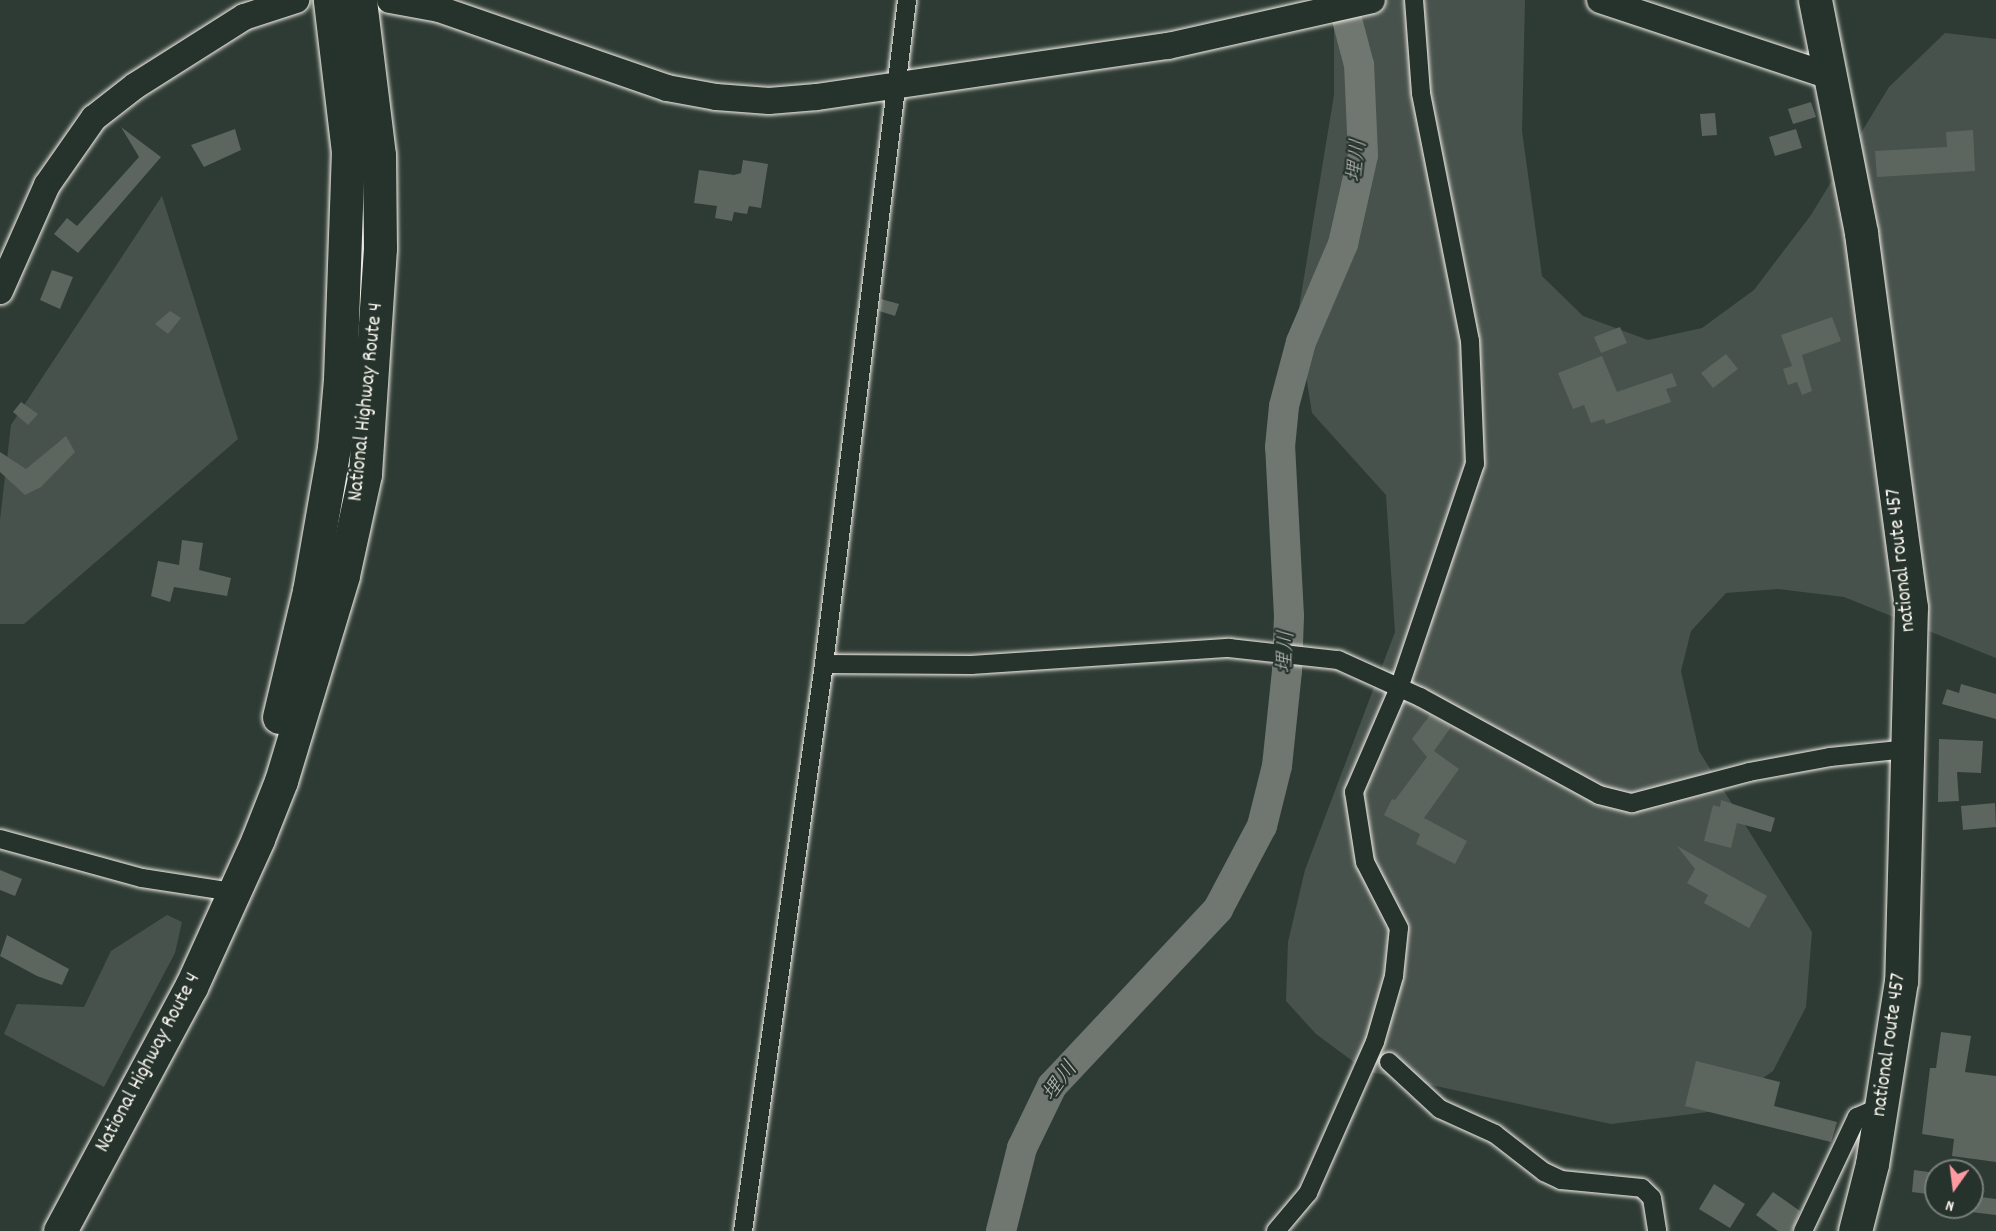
<!DOCTYPE html>
<meta charset="utf-8">
<style>
body{margin:0}
#map{position:relative;width:1996px;height:1231px;overflow:hidden;background:#2e3b34;font-family:Dekko,"Klee One",sans-serif}
div>[style]{position:absolute}
[style*='--x']{left:calc(var(--x)*1px);top:calc(var(--y)*1px);width:calc(var(--w)*1px);rotate:calc(var(--a)*1deg)}
.green>*{inset:0;background:#48524c}
.river>*{height:30px;margin:-15px;padding:0 15px;transform-origin:15px;border-radius:15px;background:#6f7770}
.building>*{inset:0;background:#5c655e}
.roads{filter:drop-shadow(0 0 2px #f4f1e8) drop-shadow(0 0 2px #f4f1e8)}
.street>*{height:18px;margin:-9px;padding:0 9px;transform-origin:9px;border-radius:9px;background:#26332d}
.secondary>*{height:26px;margin:-13px;padding:0 13px;transform-origin:13px;border-radius:13px;background:#26332d}
.highway>*{height:33px;margin:-16.5px;padding:0 16.5px;transform-origin:16.5px;border-radius:16.5px;background:#26332d}
span{translate:-50% -50%;white-space:nowrap;text-align:center;line-height:1.15;-webkit-text-stroke:4.5px #26332d;paint-order:stroke}
.street-label{font-size:21px;color:#f4f1e8}
.water-label{font-size:22px;color:#b8bab2;font-style:italic}
.north{position:absolute;left:1924px;top:1159px;width:60px;height:60px;box-sizing:border-box;background:#26332d;border:2px solid #787f78;border-radius:50%;rotate:194deg;font-size:16px;font-weight:700;line-height:24px;text-align:center;color:#f4f1e8}
.north::after{content:'';display:block;margin:auto;width:21px;height:27px;background:#ff9aa2;clip-path:polygon(50% 0,100% 100%,50% 72%,0 100%)}
</style>
<div id="map">
<div class="green">
<div style="clip-path:polygon(1334px 0,1525px 0,1522px 131px,1542px 276px,1583px 316px,1648px 340px,1702px 328px,1754px 290px,1811px 215px,1889px 87px,1945px 33px,1996px 39px,1996px 658px,1844px 597px,1778px 589px,1726px 593px,1691px 631px,1681px 671px,1699px 751px,1812px 932px,1806px 1007px,1773px 1071px,1716px 1111px,1611px 1124px,1366px 1071px,1316px 1034px,1286px 1001px,1288px 942px,1305px 870px,1395px 632px,1386px 495px,1312px 413px,1297px 320px,1334px 95px)"></div>
<div style="clip-path:polygon(162px 196px,238px 439px,24px 624px,0 624px,0 520px,11px 425px)"></div>
<div style="clip-path:polygon(167px 915px,182px 922px,175px 953px,104px 1087px,4px 1034px,17px 1004px,84px 1007px,111px 951px)"></div>
</div>
<div class="river">
<div style="--x:1001;--y:1231;--w:86;--a:-75.8"></div>
<div style="--x:1022;--y:1148;--w:69;--a:-64.2"></div>
<div style="--x:1052;--y:1086;--w:243;--a:-46.8"></div>
<div style="--x:1218;--y:909;--w:94;--a:-62.1"></div>
<div style="--x:1262;--y:826;--w:62;--a:-76"></div>
<div style="--x:1277;--y:766;--w:96;--a:-84"></div>
<div style="--x:1287;--y:671;--w:55;--a:-87.9"></div>
<div style="--x:1289;--y:616;--w:169;--a:-93"></div>
<div style="--x:1280;--y:447;--w:41;--a:-84.4"></div>
<div style="--x:1284;--y:406;--w:66;--a:-75.1"></div>
<div style="--x:1301;--y:342;--w:107;--a:-66.8"></div>
<div style="--x:1343;--y:244;--w:91;--a:-77.3"></div>
<div style="--x:1363;--y:155;--w:90;--a:-92.5"></div>
<div style="--x:1359;--y:65;--w:67;--a:-104.7"></div>
</div>
<div class="building">
<div style="clip-path:polygon(1811px 102px,1816px 117px,1793px 124px,1788px 109px)"></div>
<div style="clip-path:polygon(1715px 113px,1717px 135px,1702px 136px,1700px 114px)"></div>
<div style="clip-path:polygon(121px 127px,161px 157px,78px 253px,54px 234px,67px 218px,77px 226px,139px 157px)"></div>
<div style="clip-path:polygon(235px 129px,241px 150px,204px 167px,191px 145px)"></div>
<div style="clip-path:polygon(1796px 129px,1802px 148px,1775px 156px,1769px 137px)"></div>
<div style="clip-path:polygon(1973px 130px,1975px 171px,1877px 177px,1875px 151px,1947px 147px,1946px 132px)"></div>
<div style="clip-path:polygon(743px 160px,768px 164px,761px 208px,749px 206px,747px 214px,734px 212px,732px 221px,715px 218px,717px 206px,694px 203px,699px 170px,734px 175px,741px 173px)"></div>
<div style="clip-path:polygon(52px 270px,73px 277px,60px 309px,40px 300px)"></div>
<div style="clip-path:polygon(881px 299px,899px 304px,895px 316px,879px 311px)"></div>
<div style="clip-path:polygon(170px 311px,181px 318px,168px 334px,155px 324px)"></div>
<div style="clip-path:polygon(1832px 317px,1841px 341px,1802px 355px,1812px 391px,1802px 395px,1797px 382px,1788px 385px,1783px 369px,1792px 366px,1781px 335px)"></div>
<div style="clip-path:polygon(1620px 327px,1627px 343px,1601px 353px,1594px 337px)"></div>
<div style="clip-path:polygon(1726px 354px,1738px 369px,1713px 388px,1701px 373px)"></div>
<div style="clip-path:polygon(1602px 356px,1617px 392px,1672px 373px,1677px 386px,1666px 389px,1671px 402px,1606px 424px,1604px 419px,1591px 423px,1584px 405px,1573px 409px,1558px 373px)"></div>
<div style="clip-path:polygon(21px 402px,38px 414px,28px 425px,13px 412px)"></div>
<div style="clip-path:polygon(66px 436px,75px 452px,41px 487px,25px 495px,0 472px,0 452px,26px 469px)"></div>
<div style="clip-path:polygon(182px 540px,203px 543px,199px 570px,231px 578px,227px 596px,174px 587px,170px 602px,151px 596px,158px 561px,179px 565px)"></div>
<div style="clip-path:polygon(1961px 684px,1996px 694px,1996px 719px,1942px 704px,1947px 689px,1959px 693px)"></div>
<div style="clip-path:polygon(1430px 715px,1451px 727px,1434px 751px,1459px 769px,1424px 818px,1467px 841px,1455px 864px,1416px 844px,1420px 834px,1384px 815px,1392px 799px,1395px 800px,1427px 757px,1412px 739px)"></div>
<div style="clip-path:polygon(1939px 739px,1983px 741px,1981px 773px,1957px 772px,1959px 801px,1938px 802px)"></div>
<div style="clip-path:polygon(1721px 800px,1775px 818px,1771px 832px,1737px 823px,1731px 848px,1704px 841px,1713px 805px,1720px 807px)"></div>
<div style="clip-path:polygon(1995px 803px,1996px 827px,1963px 830px,1961px 806px)"></div>
<div style="clip-path:polygon(1677px 846px,1767px 896px,1749px 928px,1704px 903px,1708px 895px,1687px 883px,1695px 869px)"></div>
<div style="clip-path:polygon(0 870px,22px 879px,15px 896px,0 890px)"></div>
<div style="clip-path:polygon(7px 935px,69px 969px,62px 985px,37px 976px,0 956px)"></div>
<div style="clip-path:polygon(1941px 1032px,1971px 1036px,1965px 1072px,1996px 1076px,1996px 1162px,1952px 1156px,1954px 1139px,1922px 1134px,1930px 1068px,1936px 1068px)"></div>
<div style="clip-path:polygon(1696px 1061px,1780px 1082px,1774px 1106px,1837px 1122px,1831px 1142px,1685px 1106px)"></div>
<div style="clip-path:polygon(1914px 1170px,1936px 1173px,1936px 1195px,1912px 1192px)"></div>
<div style="clip-path:polygon(1714px 1184px,1745px 1204px,1730px 1228px,1699px 1209px)"></div>
<div style="clip-path:polygon(1773px 1192px,1800px 1211px,1792px 1231px,1778px 1231px,1756px 1215px)"></div>
<div style="clip-path:polygon(1973px 1196px,1996px 1199px,1996px 1215px,1971px 1212px)"></div>
</div>
<div class="roads">
<div class="street">
<div style="--x:824;--y:664;--w:147;--a:0.4"></div>
<div style="--x:971;--y:665;--w:259;--a:-3.8"></div>
<div style="--x:1229;--y:648;--w:110;--a:6.3"></div>
<div style="--x:1338;--y:660;--w:90;--a:24.3"></div>
<div style="--x:1420;--y:697;--w:204;--a:28.7"></div>
<div style="--x:1599;--y:795;--w:34;--a:14"></div>
<div style="--x:1632;--y:803;--w:121;--a:-14.8"></div>
<div style="--x:1749;--y:772;--w:82;--a:-10.5"></div>
<div style="--x:1830;--y:757;--w:77;--a:-5.9"></div>
<div style="--x:0;--y:839;--w:147;--a:15.4"></div>
<div style="--x:142;--y:878;--w:91;--a:8.8"></div>
<div style="--x:1389;--y:1062;--w:69;--a:42.7"></div>
<div style="--x:1440;--y:1109;--w:60;--a:24.4"></div>
<div style="--x:1495;--y:1134;--w:62;--a:37.8"></div>
<div style="--x:1544;--y:1172;--w:19;--a:25"></div>
<div style="--x:1561;--y:1180;--w:81;--a:5.6"></div>
<div style="--x:1642;--y:1188;--w:14;--a:45"></div>
<div style="--x:1652;--y:1198;--w:33;--a:81"></div>
<div style="--x:743;--y:1231;--w:573;--a:-81.87"></div>
<div style="--x:824;--y:664;--w:669;--a:-82.87"></div>
<div style="--x:1276;--y:1231;--w:50;--a:-49.9"></div>
<div style="--x:1308;--y:1193;--w:165;--a:-66.1"></div>
<div style="--x:1375;--y:1042;--w:69;--a:-73.9"></div>
<div style="--x:1394;--y:976;--w:48;--a:-84.1"></div>
<div style="--x:1399;--y:928;--w:74;--a:-117.3"></div>
<div style="--x:1365;--y:862;--w:71;--a:-98.9"></div>
<div style="--x:1354;--y:792;--w:113;--a:-66.6"></div>
<div style="--x:1399;--y:688;--w:237;--a:-71.3"></div>
<div style="--x:1475;--y:464;--w:123;--a:-92.3"></div>
<div style="--x:1470;--y:341;--w:253;--a:-101.2"></div>
<div style="--x:1421;--y:93;--w:93;--a:-94.3"></div>
<div style="--x:1803;--y:1231;--w:126;--a:-64.7"></div>
<div style="--x:1857;--y:1117;--w:26;--a:-23"></div>
</div>
<div class="secondary">
<div style="--x:390;--y:0;--w:50;--a:10.4"></div>
<div style="--x:439;--y:9;--w:241;--a:19.1"></div>
<div style="--x:667;--y:88;--w:50;--a:10.4"></div>
<div style="--x:716;--y:97;--w:53;--a:4.3"></div>
<div style="--x:769;--y:101;--w:48;--a:-4.8"></div>
<div style="--x:817;--y:97;--w:355;--a:-8.3"></div>
<div style="--x:1168;--y:46;--w:209;--a:-12.7"></div>
<div style="--x:1600;--y:0;--w:242;--a:18.3"></div>
<div style="--x:0;--y:291;--w:116;--a:-66.1"></div>
<div style="--x:47;--y:185;--w:82;--a:-55"></div>
<div style="--x:94;--y:118;--w:52;--a:-38"></div>
<div style="--x:135;--y:86;--w:129;--a:-32.3"></div>
<div style="--x:244;--y:17;--w:55;--a:-18.1"></div>
</div>
<div class="highway">
<div style="--x:1815;--y:0;--w:237;--a:78.8"></div>
<div style="--x:1861;--y:233;--w:377;--a:82.4"></div>
<div style="--x:1911;--y:607;--w:374;--a:91.5"></div>
<div style="--x:1901;--y:981;--w:185;--a:99"></div>
<div style="--x:1872;--y:1164;--w:69;--a:104.2"></div>
<div style="--x:279;--y:717;--w:130;--a:-76.6"></div>
<div style="--x:309;--y:591;--w:145;--a:-80.1"></div>
<div style="--x:334;--y:448;--w:69;--a:-85"></div>
<div style="--x:340;--y:379;--w:227;--a:-88"></div>
<div style="--x:348;--y:152;--w:153;--a:-96.8"></div>
<div style="--x:60;--y:1231;--w:277;--a:-61.8"></div>
<div style="--x:191;--y:987;--w:162;--a:-65.6"></div>
<div style="--x:258;--y:839;--w:62;--a:-68.4"></div>
<div style="--x:281;--y:781;--w:215;--a:-73.2"></div>
<div style="--x:343;--y:575;--w:103;--a:-77.7"></div>
<div style="--x:365;--y:474;--w:226;--a:-86.2"></div>
<div style="--x:380;--y:248;--w:93;--a:-90.6"></div>
<div style="--x:379;--y:155;--w:156;--a:-97"></div>
</div>
</div>
<div class="street-label">
<span style="left:367px;top:402px;rotate:-84deg">National Highway Route 4</span>
<span style="left:1902px;top:560px;rotate:-96deg">national route 457</span>
<span style="left:1890px;top:1045px;rotate:-82deg">national route 457</span>
<span style="left:149px;top:1063px;rotate:-62deg">National Highway Route 4</span>
</div>
<div class="water-label">
<span style="left:1358px;top:161px;rotate:-83deg">埋川</span>
<span style="left:1287px;top:652px;rotate:-87deg">埋川</span>
<span style="left:1061px;top:1082px;rotate:-53deg">埋川</span>
</div>
<div class="north">N</div>
</div>
